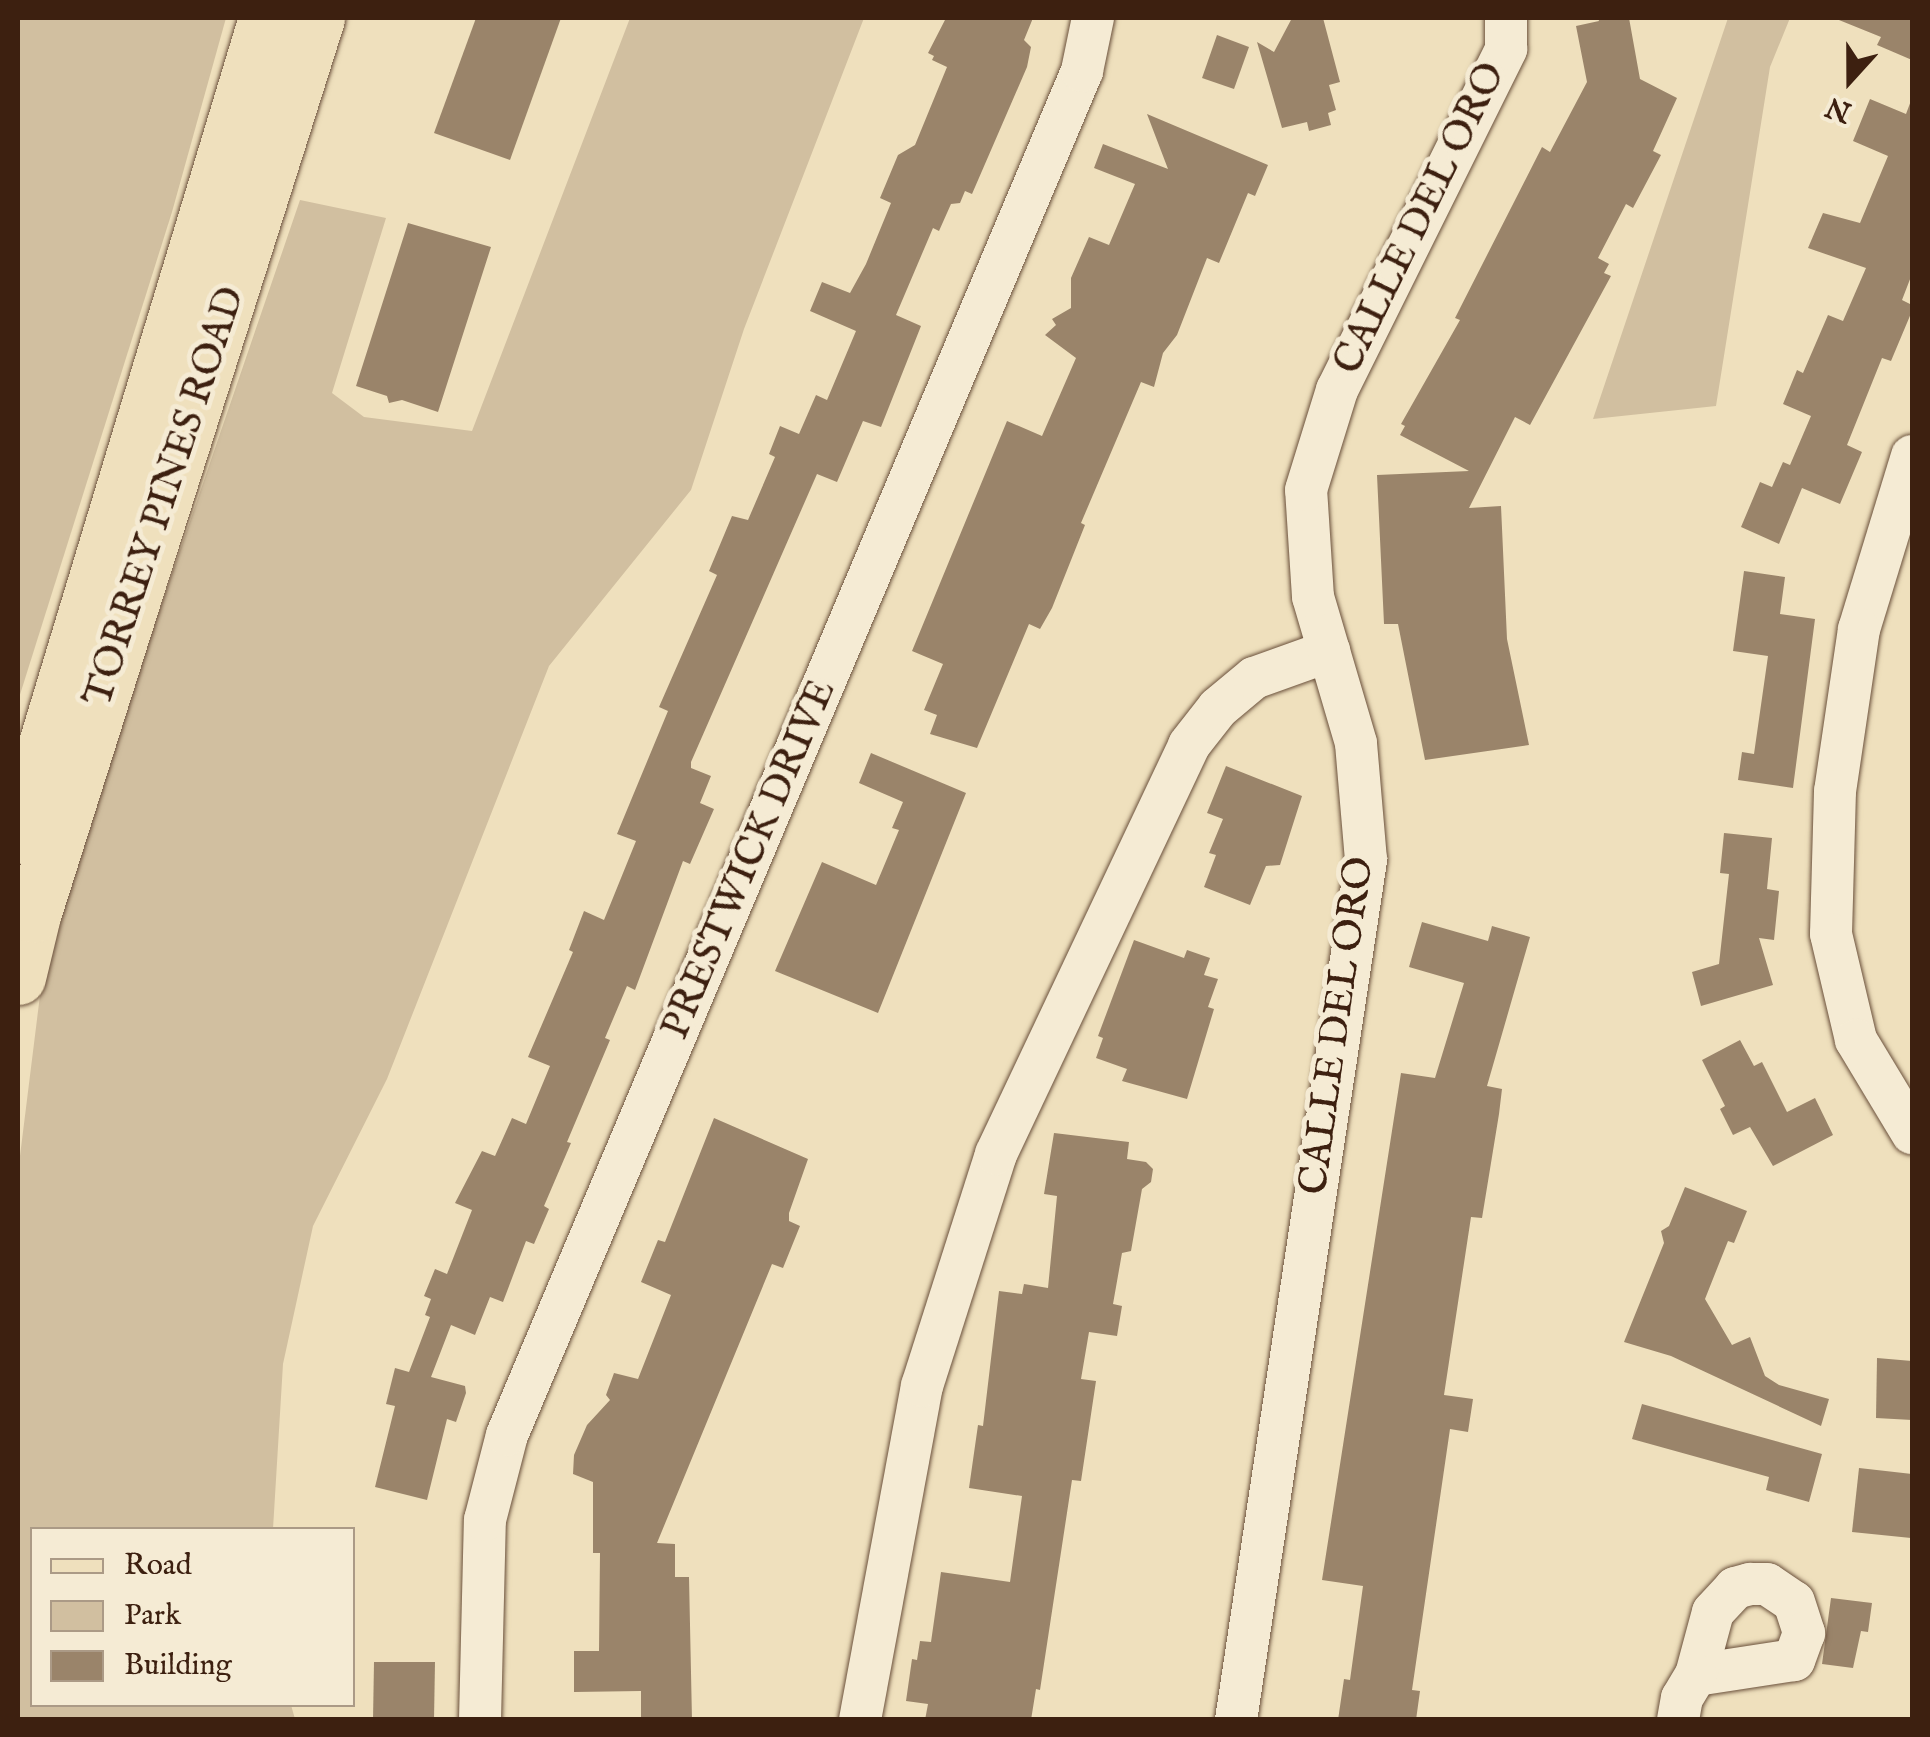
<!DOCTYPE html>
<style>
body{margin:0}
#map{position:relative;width:1930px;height:1737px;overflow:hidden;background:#efe0bd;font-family:"IM FELL English",serif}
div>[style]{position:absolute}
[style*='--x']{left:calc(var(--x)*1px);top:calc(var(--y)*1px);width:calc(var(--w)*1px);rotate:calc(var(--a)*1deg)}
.green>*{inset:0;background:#d1bfa0}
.building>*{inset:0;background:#9a846a}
.roads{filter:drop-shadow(0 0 2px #6a503b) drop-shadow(0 0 2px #6a503b)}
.minor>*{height:42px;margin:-21px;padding:0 21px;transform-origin:21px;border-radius:21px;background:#f5ebd4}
.major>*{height:55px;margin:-27.5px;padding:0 27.5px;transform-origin:27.5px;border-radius:27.5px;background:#efe0bd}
span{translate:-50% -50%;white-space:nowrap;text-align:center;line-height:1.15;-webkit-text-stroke:10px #f5ebd4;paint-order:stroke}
.street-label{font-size:40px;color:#3d2010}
.frame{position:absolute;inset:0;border:20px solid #3d2010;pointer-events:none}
.legend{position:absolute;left:30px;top:1527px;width:325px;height:180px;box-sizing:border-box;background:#f5ebd4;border:2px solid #ab9a86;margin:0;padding:12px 18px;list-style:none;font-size:30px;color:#3d2010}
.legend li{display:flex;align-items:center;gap:20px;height:50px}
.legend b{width:50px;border:2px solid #ab9a86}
.north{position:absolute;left:1800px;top:30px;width:100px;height:100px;-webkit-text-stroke:8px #f5ebd4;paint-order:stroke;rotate:201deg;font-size:28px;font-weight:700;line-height:40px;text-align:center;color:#3d2010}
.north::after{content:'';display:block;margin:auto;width:35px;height:45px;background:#3d2010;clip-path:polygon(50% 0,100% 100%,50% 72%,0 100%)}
</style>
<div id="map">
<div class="green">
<div style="clip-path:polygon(18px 18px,226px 18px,172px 212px,18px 701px)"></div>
<div style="clip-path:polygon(630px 18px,864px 18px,744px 329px,691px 490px,549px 666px,387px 1079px,313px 1226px,283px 1364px,273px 1529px,32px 1530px,32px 1704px,291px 1705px,295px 1719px,18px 1720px,18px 1172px,47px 939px,300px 200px,386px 218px,332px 393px,364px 417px,472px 431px)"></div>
<div style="clip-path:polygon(1728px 18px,1790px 18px,1770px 67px,1716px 406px,1593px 419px)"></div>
</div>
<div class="building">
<div style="clip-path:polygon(476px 18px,561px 18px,510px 160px,434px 133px)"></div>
<div style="clip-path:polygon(946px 18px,1033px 18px,1024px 40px,1031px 47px,1027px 67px,972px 194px,965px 191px,960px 203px,951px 204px,939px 231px,933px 228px,896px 315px,921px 326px,881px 427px,863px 421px,837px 482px,817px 474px,691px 762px,691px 768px,711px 776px,700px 803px,714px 809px,690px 864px,683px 861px,635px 990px,627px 986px,605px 1038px,610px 1040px,567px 1142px,571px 1143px,544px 1206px,549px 1209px,534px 1244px,526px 1241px,503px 1302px,490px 1297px,475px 1335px,451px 1325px,431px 1377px,465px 1386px,466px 1393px,456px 1422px,447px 1419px,427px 1500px,375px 1487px,395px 1406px,386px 1404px,395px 1368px,409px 1372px,430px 1317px,425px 1315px,431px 1299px,424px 1296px,435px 1269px,447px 1274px,472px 1210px,455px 1203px,482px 1151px,495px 1156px,512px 1118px,526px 1124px,550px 1066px,528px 1057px,573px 952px,569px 950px,584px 911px,604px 920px,636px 841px,617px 834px,668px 711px,659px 707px,717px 575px,709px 571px,732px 516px,748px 520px,775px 457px,769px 454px,780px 426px,799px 434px,816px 395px,827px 400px,856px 331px,810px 311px,822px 282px,850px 293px,866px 264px,891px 203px,880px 198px,898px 155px,915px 145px,947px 67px,932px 60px,934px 56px,928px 53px)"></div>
<div style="clip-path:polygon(1292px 18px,1323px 18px,1340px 82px,1329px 85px,1336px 110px,1328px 113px,1331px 125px,1309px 131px,1307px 122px,1282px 128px,1257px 42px,1274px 52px)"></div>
<div style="clip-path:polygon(1598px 18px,1629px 18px,1640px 79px,1677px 98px,1653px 151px,1661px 155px,1633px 208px,1626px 204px,1598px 258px,1609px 264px,1604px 273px,1611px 276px,1530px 425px,1515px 417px,1469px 508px,1501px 506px,1507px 639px,1529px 745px,1425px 760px,1398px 624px,1384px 624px,1377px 475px,1469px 471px,1400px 435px,1405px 426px,1401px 424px,1460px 320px,1455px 318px,1542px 147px,1550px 152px,1587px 82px,1576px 26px,1599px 21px)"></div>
<div style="clip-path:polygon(1834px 18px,1912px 18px,1912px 60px,1877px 45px,1881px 37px)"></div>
<div style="clip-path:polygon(1217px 35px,1249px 47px,1234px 89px,1202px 78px)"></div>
<div style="clip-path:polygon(1912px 98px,1912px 274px,1902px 300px,1912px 305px,1912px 311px,1891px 361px,1882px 358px,1847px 445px,1862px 452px,1840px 504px,1802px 488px,1779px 544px,1741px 527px,1760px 482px,1772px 487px,1783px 462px,1790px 465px,1811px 416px,1783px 404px,1797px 370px,1803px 373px,1828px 315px,1843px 321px,1866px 268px,1808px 248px,1823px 213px,1860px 223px,1888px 156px,1853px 141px,1870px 99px,1906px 114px)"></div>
<div style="clip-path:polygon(1147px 114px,1268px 165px,1255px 196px,1248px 193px,1219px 263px,1207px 258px,1177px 335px,1163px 353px,1154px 387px,1141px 382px,1081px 523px,1085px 525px,1052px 608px,1040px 629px,1029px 624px,977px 748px,930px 734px,937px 715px,924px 710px,943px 664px,912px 651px,1007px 421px,1042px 436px,1076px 358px,1045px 335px,1056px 325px,1052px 319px,1071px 308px,1071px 278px,1089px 237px,1109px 245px,1135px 184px,1094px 168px,1103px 144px,1168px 169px)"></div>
<div style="clip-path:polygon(408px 223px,491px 247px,438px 412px,402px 400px,389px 403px,387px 396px,356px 386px)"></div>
<div style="clip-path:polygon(1744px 571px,1785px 577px,1780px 614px,1815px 619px,1793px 788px,1738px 780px,1742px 752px,1754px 754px,1768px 656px,1733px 651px)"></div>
<div style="clip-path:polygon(871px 753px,966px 793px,878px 1013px,775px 971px,822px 862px,876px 885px,899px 830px,892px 828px,903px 802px,859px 783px)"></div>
<div style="clip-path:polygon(1226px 766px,1302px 796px,1280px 865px,1266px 866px,1250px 905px,1204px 887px,1216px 855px,1209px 853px,1223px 819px,1207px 813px)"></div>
<div style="clip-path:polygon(1724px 833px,1772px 838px,1767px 889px,1779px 891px,1774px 940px,1759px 938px,1773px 985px,1701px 1006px,1692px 972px,1719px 964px,1729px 874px,1720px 873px)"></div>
<div style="clip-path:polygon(1422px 922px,1488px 941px,1492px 926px,1530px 937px,1487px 1086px,1502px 1089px,1499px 1114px,1482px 1218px,1471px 1217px,1444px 1395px,1473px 1399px,1468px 1432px,1450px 1429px,1412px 1690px,1420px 1691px,1416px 1720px,1338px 1720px,1344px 1679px,1350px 1680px,1363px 1586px,1322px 1580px,1401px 1073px,1435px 1078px,1464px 983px,1409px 967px)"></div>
<div style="clip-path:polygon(1134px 940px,1184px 958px,1187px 950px,1210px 958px,1204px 975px,1218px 979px,1208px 1007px,1214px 1009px,1187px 1099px,1122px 1081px,1127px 1069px,1096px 1058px,1103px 1038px,1098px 1036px)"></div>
<div style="clip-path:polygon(1740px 1040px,1754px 1066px,1762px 1062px,1787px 1112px,1815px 1098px,1833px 1135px,1773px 1166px,1750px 1127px,1733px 1135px,1720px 1109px,1725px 1106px,1702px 1060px)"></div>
<div style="clip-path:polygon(714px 1118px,808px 1159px,789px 1213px,789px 1221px,800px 1226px,783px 1268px,772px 1264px,657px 1543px,675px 1544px,675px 1577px,689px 1577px,692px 1720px,641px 1720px,641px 1691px,574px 1692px,574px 1651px,599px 1651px,600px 1553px,593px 1553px,593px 1482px,573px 1474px,574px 1455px,587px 1425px,610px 1400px,606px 1395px,614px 1373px,638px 1379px,671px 1295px,641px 1282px,658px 1240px,665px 1242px)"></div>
<div style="clip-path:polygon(1054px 1133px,1129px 1142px,1127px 1159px,1146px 1162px,1153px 1169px,1151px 1182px,1142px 1189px,1131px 1251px,1122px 1253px,1113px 1304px,1122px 1306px,1117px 1336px,1089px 1332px,1081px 1379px,1096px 1381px,1081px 1481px,1072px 1480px,1040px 1690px,1036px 1689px,1031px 1720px,925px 1720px,928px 1704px,906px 1701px,912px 1659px,917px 1660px,920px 1641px,931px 1642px,941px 1572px,1010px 1582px,1022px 1496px,969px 1488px,978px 1425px,983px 1426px,999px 1291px,1022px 1294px,1024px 1284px,1048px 1288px,1057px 1196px,1044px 1194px)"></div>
<div style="clip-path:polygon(1685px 1187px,1747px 1211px,1734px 1243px,1728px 1241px,1705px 1299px,1732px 1345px,1750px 1337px,1765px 1376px,1779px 1385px,1829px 1399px,1821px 1426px,1671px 1356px,1624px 1342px,1664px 1243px,1661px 1231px,1669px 1226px)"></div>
<div style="clip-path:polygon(1877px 1358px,1912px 1361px,1912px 1420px,1876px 1418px)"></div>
<div style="clip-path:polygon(1642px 1404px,1822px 1454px,1809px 1502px,1766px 1490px,1769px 1477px,1632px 1439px)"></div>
<div style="clip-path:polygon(1859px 1468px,1912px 1474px,1911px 1538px,1852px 1532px)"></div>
<div style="clip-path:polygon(1831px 1598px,1872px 1603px,1868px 1632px,1861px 1631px,1853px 1668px,1822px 1664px)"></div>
<div style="clip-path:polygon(374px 1662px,435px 1662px,434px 1720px,373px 1720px)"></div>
</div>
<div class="roads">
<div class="minor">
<div style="--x:1912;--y:456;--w:181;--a:107"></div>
<div style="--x:1859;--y:629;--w:164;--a:98.4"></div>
<div style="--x:1835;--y:791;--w:143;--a:91.6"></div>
<div style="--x:1831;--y:934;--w:109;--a:76.7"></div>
<div style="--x:1856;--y:1040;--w:109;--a:58.9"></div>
<div style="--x:1750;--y:1584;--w:17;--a:0"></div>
<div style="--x:1767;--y:1584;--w:32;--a:34"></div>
<div style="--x:1794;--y:1602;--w:33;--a:72"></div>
<div style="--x:1804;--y:1633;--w:29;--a:110"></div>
<div style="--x:1794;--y:1660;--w:99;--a:171.3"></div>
<div style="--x:1696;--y:1675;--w:65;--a:-74.9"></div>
<div style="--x:1713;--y:1612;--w:33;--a:-47"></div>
<div style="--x:1735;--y:1588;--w:16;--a:-15"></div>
<div style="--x:480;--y:1720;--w:200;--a:-88.6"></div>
<div style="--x:485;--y:1520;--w:88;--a:-75.5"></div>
<div style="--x:507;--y:1435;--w:1480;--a:-67.14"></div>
<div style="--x:1082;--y:71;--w:54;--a:-78.3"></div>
<div style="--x:860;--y:1720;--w:340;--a:-79.5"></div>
<div style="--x:922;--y:1386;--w:244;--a:-72.3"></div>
<div style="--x:996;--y:1154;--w:452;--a:-64.7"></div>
<div style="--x:1189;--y:745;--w:47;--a:-51.9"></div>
<div style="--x:1218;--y:708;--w:47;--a:-39.8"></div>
<div style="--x:1254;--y:678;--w:80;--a:-19.8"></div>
<div style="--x:1236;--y:1720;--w:870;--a:-81.4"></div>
<div style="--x:1366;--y:860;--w:117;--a:-94.9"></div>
<div style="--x:1356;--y:743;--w:152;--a:-106.4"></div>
<div style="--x:1313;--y:597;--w:107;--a:-93.7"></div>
<div style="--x:1306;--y:490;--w:105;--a:-72.8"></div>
<div style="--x:1337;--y:390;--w:381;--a:-63.6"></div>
<div style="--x:1506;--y:49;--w:31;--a:-90"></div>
<div style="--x:1678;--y:1720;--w:22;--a:-80"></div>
<div style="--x:1682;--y:1698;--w:27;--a:-59"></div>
</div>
<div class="major">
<div style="--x:18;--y:836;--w:855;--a:-73.13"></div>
<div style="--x:18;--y:977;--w:64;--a:-76.4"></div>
<div style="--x:33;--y:915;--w:941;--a:-72.43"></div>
</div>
</div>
<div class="street-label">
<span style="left:1421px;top:219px;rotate:-64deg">CALLE DEL ORO</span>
<span style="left:166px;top:497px;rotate:-72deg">TORREY PINES ROAD</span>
<span style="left:750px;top:860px;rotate:-67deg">PRESTWICK DRIVE</span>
<span style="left:1338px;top:1026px;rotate:-82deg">CALLE DEL ORO</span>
</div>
<div class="frame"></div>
<ul class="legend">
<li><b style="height:12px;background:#efe0bd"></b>Road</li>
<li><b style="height:28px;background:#d1bfa0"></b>Park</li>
<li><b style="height:28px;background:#9a846a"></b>Building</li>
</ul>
<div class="north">N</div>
</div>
